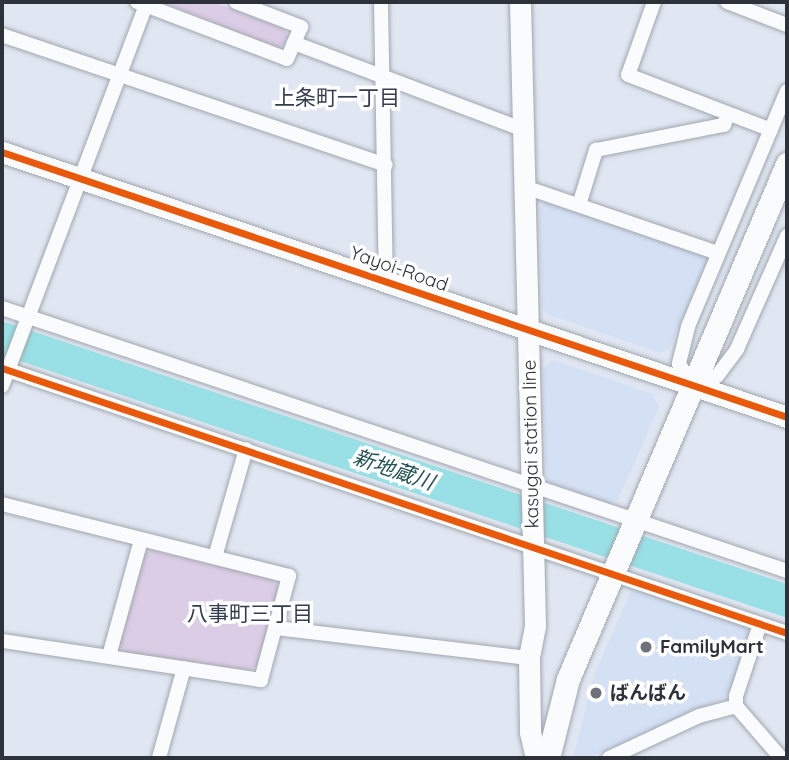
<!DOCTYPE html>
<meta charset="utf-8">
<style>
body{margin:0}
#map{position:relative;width:789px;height:760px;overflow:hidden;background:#e1e7f2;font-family:Quicksand,"Noto Sans JP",sans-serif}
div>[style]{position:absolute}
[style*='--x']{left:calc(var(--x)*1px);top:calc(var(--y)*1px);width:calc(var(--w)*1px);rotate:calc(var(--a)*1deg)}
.built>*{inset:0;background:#d4e0f4}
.green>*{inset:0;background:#dccde6}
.river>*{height:32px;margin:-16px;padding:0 16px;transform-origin:16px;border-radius:16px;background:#98e0e5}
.roads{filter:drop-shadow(0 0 2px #a0a6ae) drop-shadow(0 0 2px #a0a6ae)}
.street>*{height:14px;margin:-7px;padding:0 7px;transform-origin:7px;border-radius:7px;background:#fafbfd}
.secondary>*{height:21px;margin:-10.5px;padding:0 10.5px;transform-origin:10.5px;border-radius:10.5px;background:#fafbfd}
.primary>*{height:23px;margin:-11.5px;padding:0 11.5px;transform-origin:11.5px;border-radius:11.5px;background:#fafbfd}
.cycleway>*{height:7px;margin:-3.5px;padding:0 3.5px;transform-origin:3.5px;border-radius:3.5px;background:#e8590c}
.dots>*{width:19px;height:19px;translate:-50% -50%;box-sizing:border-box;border:4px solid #fff;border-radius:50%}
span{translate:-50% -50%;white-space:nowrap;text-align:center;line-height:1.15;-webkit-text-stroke:7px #fff;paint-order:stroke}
.street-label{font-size:19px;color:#2d323a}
.poi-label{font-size:19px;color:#2d323a;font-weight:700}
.left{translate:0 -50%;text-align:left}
.neighbourhood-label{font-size:21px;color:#333d4d}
.water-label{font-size:21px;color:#265355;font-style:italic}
.frame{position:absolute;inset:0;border:4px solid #2d323a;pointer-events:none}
</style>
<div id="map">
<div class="built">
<div style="clip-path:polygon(545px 202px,704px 255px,706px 263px,669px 349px,660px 353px,547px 314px,542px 307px,539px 208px)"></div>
<div style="clip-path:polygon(553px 360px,653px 394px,659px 407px,618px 500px,612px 504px,548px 482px,546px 479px,543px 368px)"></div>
<div style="clip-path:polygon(636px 590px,746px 625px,750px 634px,729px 692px,724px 698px,588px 758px,573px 758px,594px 675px,630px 593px)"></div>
</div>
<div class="green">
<div style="clip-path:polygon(163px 2px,214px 2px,284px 29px,288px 36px,284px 45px,277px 48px)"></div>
<div style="clip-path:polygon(151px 550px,274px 580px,279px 590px,258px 665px,250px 670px,124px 652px,119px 644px,144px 554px)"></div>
</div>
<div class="river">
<div style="--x:2;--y:338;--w:828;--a:18.52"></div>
</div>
<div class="roads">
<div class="street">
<div style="--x:137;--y:2;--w:160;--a:20.8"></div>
<div style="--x:287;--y:59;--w:17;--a:-66"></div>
<div style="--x:294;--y:43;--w:243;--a:20.7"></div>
<div style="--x:236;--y:2;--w:70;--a:21"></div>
<div style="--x:301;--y:27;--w:17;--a:114"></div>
<div style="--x:381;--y:2;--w:280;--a:89"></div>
<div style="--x:654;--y:2;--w:77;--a:109.6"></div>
<div style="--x:628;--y:75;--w:153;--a:21"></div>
<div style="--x:727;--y:2;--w:64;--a:21"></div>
<div style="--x:2;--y:35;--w:405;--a:18.7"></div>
<div style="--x:787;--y:91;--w:256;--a:112.8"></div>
<div style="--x:688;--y:327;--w:38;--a:104"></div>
<div style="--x:679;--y:364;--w:24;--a:57"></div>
<div style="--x:692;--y:384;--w:26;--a:-18"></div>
<div style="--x:717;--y:376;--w:34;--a:-53"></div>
<div style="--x:737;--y:349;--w:124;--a:-66.1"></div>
<div style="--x:525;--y:187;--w:204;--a:18.9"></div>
<div style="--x:579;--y:205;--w:58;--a:-72.8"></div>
<div style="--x:596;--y:150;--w:130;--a:-11.1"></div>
<div style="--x:724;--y:125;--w:12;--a:-70"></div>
<div style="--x:2;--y:308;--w:828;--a:18.52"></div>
<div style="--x:2;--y:368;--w:829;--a:18.65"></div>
<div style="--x:2;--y:386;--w:410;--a:-69.3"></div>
<div style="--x:2;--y:504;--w:296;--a:14.1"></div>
<div style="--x:289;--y:576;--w:108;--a:105.1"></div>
<div style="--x:261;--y:680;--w:262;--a:-171.4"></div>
<div style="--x:215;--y:557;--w:112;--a:-74"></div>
<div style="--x:760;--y:624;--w:76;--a:108.4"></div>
<div style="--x:736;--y:696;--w:10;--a:90"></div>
<div style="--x:736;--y:706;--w:69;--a:49.1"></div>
<div style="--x:276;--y:628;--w:255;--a:6.8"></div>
<div style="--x:109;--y:656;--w:120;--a:-74.6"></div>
<div style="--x:159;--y:758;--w:93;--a:-74.5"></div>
<div style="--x:609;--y:758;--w:99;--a:-25"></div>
<div style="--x:699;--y:716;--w:38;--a:-15"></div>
</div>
<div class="secondary">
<div style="--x:520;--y:2;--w:624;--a:88.62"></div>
<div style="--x:535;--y:626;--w:33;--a:101"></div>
<div style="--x:529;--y:658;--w:74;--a:89.2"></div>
<div style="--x:530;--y:732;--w:27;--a:77"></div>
<div style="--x:2;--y:152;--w:829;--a:18.65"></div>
</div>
<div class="primary">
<div style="--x:548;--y:758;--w:81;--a:-75.8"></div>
<div style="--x:568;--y:679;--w:560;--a:-66.96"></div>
</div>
</div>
<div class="cycleway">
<div style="--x:2;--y:152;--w:829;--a:18.65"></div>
<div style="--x:2;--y:368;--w:829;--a:18.65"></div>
</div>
<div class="dots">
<div style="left:646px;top:647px;background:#6c717a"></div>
<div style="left:596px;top:693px;background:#6c717a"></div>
</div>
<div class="street-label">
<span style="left:399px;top:269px;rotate:19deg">Yayoi-Road</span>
<span style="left:531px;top:444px;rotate:-91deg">kasugai station line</span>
</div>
<div class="poi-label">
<span class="left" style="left:660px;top:647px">FamilyMart</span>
<span class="left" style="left:610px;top:693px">ばんばん</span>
</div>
<div class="neighbourhood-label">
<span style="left:337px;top:97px">上条町一丁目</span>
<span style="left:250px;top:613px">八事町三丁目</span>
</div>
<div class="water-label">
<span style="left:394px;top:469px;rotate:19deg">新地蔵川</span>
</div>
<div class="frame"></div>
</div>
